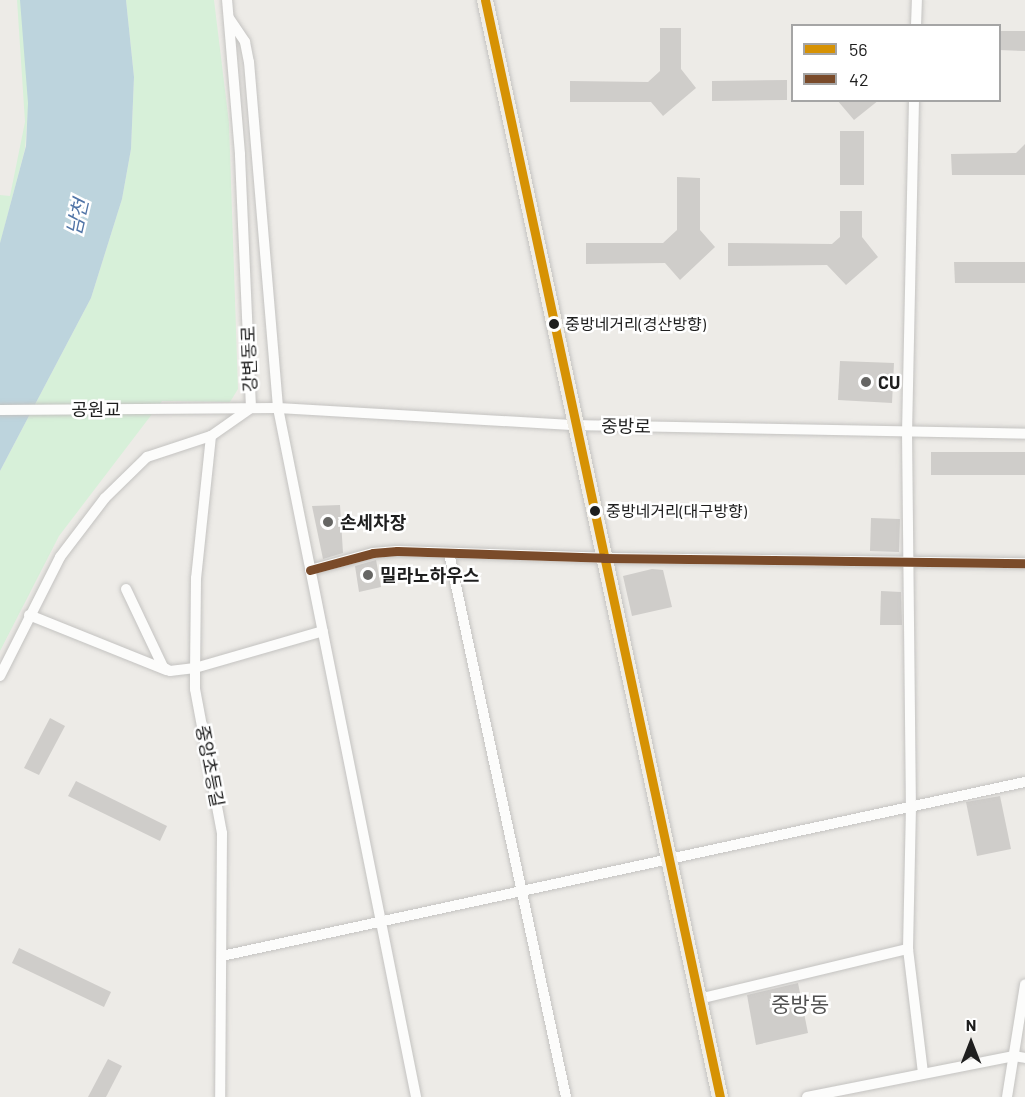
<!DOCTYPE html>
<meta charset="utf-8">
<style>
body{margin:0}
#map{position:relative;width:1025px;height:1097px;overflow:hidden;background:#edebe7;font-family:Barlow,"Noto Sans KR",sans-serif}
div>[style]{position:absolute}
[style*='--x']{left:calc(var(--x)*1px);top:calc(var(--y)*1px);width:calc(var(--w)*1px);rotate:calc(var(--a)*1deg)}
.park>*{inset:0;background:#d7f0d9}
.water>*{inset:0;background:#bdd4dd}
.building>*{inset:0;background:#cfcdca}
.roads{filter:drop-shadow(0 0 2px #c4c3c1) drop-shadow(0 0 2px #c4c3c1)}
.minor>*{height:10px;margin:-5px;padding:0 5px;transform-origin:5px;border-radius:5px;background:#fcfcfb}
.primary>*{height:16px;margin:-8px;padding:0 8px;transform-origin:8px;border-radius:8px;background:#f0ede5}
.bus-1>*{height:9px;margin:-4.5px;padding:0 4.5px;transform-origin:4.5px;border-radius:4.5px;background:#d69204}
.bus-2>*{height:9px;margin:-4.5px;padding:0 4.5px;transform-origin:4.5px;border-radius:4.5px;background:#7a4b2a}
.dots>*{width:16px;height:16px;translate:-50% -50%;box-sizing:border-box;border:3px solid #fff;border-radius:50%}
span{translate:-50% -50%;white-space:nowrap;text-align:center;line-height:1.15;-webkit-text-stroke:5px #fff;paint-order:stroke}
.bus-label{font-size:16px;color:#1e1e1e}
.left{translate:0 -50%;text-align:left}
.street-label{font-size:18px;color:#1e1e1e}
.poi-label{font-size:18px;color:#1e1e1e;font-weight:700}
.water-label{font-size:20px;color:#5175a7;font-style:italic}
.quarter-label{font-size:21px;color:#515151}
.legend{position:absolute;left:791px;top:24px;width:210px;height:78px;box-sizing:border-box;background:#fff;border:2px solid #a5a5a5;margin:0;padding:8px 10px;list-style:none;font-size:18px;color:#1e1e1e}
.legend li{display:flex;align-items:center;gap:12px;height:30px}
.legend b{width:30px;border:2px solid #a5a5a5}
.north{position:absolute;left:941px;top:1013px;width:60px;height:60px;-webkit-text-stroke:4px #fff;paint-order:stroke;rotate:0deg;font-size:16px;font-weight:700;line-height:24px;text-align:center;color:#1e1e1e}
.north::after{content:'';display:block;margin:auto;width:21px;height:27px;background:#1e1e1e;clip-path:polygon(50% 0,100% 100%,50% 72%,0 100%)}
</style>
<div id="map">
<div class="park">
<div style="clip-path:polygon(17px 0,21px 0,29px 96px,25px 149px,0 244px,0 195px,10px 196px,25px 122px)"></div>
<div style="clip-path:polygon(126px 0,214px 0,229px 123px,238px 389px,230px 402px,162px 401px,59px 536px,0 651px,0 471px,91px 298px,122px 199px,131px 149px,134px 77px)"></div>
</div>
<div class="water">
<div style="clip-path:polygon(20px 0,126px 0,134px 77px,131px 149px,122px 199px,91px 298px,0 471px,0 243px,26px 146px,28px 103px)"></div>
</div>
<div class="building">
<div style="clip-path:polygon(660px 28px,681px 28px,681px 69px,696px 88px,663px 116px,651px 102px,570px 102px,570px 81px,648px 82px,660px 71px)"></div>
<div style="clip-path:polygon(999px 31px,1025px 31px,1025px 51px,999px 50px)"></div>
<div style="clip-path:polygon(787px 80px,787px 100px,712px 101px,712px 81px)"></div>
<div style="clip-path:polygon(837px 100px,879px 100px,854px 120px)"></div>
<div style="clip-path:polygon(840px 131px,864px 131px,864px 185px,840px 185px)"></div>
<div style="clip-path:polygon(1025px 144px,1025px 175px,952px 175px,951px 154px,1016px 153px)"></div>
<div style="clip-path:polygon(677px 177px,700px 178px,700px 230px,715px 247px,680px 280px,665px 263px,586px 264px,586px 243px,663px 243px,677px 230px)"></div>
<div style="clip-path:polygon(840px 211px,862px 211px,862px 237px,878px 257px,846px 285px,827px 265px,728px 266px,728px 243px,832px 244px,840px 237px)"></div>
<div style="clip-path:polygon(954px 262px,1025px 262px,1025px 283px,955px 283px)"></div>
<div style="clip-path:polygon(840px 361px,894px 363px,892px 403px,838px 400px)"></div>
<div style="clip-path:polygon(931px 452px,1025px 452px,1025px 475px,931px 475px)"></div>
<div style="clip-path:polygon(340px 505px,343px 553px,323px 559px,312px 506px)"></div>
<div style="clip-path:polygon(871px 518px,900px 519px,899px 552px,870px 551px)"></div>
<div style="clip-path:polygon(376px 560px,381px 587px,359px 592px,355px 566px)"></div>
<div style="clip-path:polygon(652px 569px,663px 570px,672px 607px,632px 616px,623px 576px)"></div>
<div style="clip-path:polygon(881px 591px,901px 592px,902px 625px,880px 625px)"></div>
<div style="clip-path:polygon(50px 718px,65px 726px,39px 775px,24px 768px)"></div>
<div style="clip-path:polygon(76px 781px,167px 826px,160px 841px,68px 796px)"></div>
<div style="clip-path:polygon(1000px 796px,1011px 849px,977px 856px,966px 802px)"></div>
<div style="clip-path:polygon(19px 948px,111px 992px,104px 1007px,12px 963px)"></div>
<div style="clip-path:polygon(798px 983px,808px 1033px,756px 1045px,747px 995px)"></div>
<div style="clip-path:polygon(108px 1059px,122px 1066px,106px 1097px,88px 1097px)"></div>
</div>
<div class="roads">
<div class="minor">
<div style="--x:229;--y:18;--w:29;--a:56"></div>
<div style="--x:245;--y:42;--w:20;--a:79"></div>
<div style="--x:249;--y:62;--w:347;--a:85.2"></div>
<div style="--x:278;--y:408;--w:703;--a:78.67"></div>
<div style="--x:916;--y:26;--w:26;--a:-88"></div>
<div style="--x:914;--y:100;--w:331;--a:91.2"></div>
<div style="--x:907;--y:431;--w:375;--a:89.4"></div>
<div style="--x:911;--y:806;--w:143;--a:91.2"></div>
<div style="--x:908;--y:949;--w:125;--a:83.1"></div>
<div style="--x:0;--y:410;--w:278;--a:-0.4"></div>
<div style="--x:278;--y:408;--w:298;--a:3.3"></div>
<div style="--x:576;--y:425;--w:449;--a:1.1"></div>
<div style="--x:211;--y:436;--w:143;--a:96"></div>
<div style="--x:196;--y:578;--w:90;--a:90.6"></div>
<div style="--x:195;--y:668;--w:21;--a:90"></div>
<div style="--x:195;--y:689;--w:147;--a:79.4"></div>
<div style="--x:222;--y:833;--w:264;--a:90.4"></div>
<div style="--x:449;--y:553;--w:556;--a:77.86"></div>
<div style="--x:310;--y:570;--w:65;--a:-15.1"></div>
<div style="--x:373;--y:553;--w:24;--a:-5"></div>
<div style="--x:397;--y:551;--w:207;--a:1.9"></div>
<div style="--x:604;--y:558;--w:421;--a:0.7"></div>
<div style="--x:126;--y:589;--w:86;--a:64.6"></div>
<div style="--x:163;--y:667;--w:8;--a:30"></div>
<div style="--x:170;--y:671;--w:25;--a:-7"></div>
<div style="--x:195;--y:668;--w:133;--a:-16.1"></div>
<div style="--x:29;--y:615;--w:148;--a:21.9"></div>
<div style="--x:0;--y:676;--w:133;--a:-63.2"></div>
<div style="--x:60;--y:557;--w:74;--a:-52.7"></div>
<div style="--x:105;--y:498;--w:59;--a:-44.3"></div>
<div style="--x:147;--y:457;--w:67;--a:-18.2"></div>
<div style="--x:211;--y:436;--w:49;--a:-35"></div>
<div style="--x:251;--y:408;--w:254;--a:-92.5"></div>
<div style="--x:240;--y:154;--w:155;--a:-94.8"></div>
<div style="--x:222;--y:956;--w:822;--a:-12.23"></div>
<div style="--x:699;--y:999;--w:215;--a:-13.5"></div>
<div style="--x:807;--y:1097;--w:211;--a:-11.2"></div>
<div style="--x:1014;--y:1056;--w:11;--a:10"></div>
<div style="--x:1007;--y:1097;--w:114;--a:-80.9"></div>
</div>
<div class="primary">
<div style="--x:485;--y:0;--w:1122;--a:77.91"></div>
</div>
</div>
<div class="bus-1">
<div style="--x:485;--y:0;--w:1122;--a:77.91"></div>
</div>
<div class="bus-2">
<div style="--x:310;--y:570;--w:65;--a:-15.1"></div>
<div style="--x:373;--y:553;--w:24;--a:-5"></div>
<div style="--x:397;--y:551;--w:207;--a:1.9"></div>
<div style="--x:604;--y:558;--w:421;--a:0.7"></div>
</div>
<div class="dots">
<div style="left:554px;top:324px;background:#1e1e1e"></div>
<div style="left:866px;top:382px;background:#666664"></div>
<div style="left:595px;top:511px;background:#1e1e1e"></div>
<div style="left:328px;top:522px;background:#666664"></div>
<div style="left:368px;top:575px;background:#666664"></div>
</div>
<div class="bus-label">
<span class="left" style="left:565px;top:324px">중방네거리(경산방향)</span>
<span class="left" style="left:606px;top:511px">중방네거리(대구방향)</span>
</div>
<div class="street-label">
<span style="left:249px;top:359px;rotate:-92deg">강변동로</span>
<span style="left:96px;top:409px">공원교</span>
<span style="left:626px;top:426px;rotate:1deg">중방로</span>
<span style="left:210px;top:766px;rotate:79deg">중앙초등길</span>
</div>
<div class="poi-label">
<span class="left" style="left:878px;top:382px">CU</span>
<span class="left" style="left:340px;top:522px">손세차장</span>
<span class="left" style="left:380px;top:575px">밀라노하우스</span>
</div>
<div class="water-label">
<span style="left:77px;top:217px;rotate:-77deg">남천</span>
</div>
<div class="quarter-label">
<span style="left:800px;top:1004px">중방동</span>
</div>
<ul class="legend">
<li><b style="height:8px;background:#d69204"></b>56</li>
<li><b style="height:8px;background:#7a4b2a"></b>42</li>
</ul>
<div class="north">N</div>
</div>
